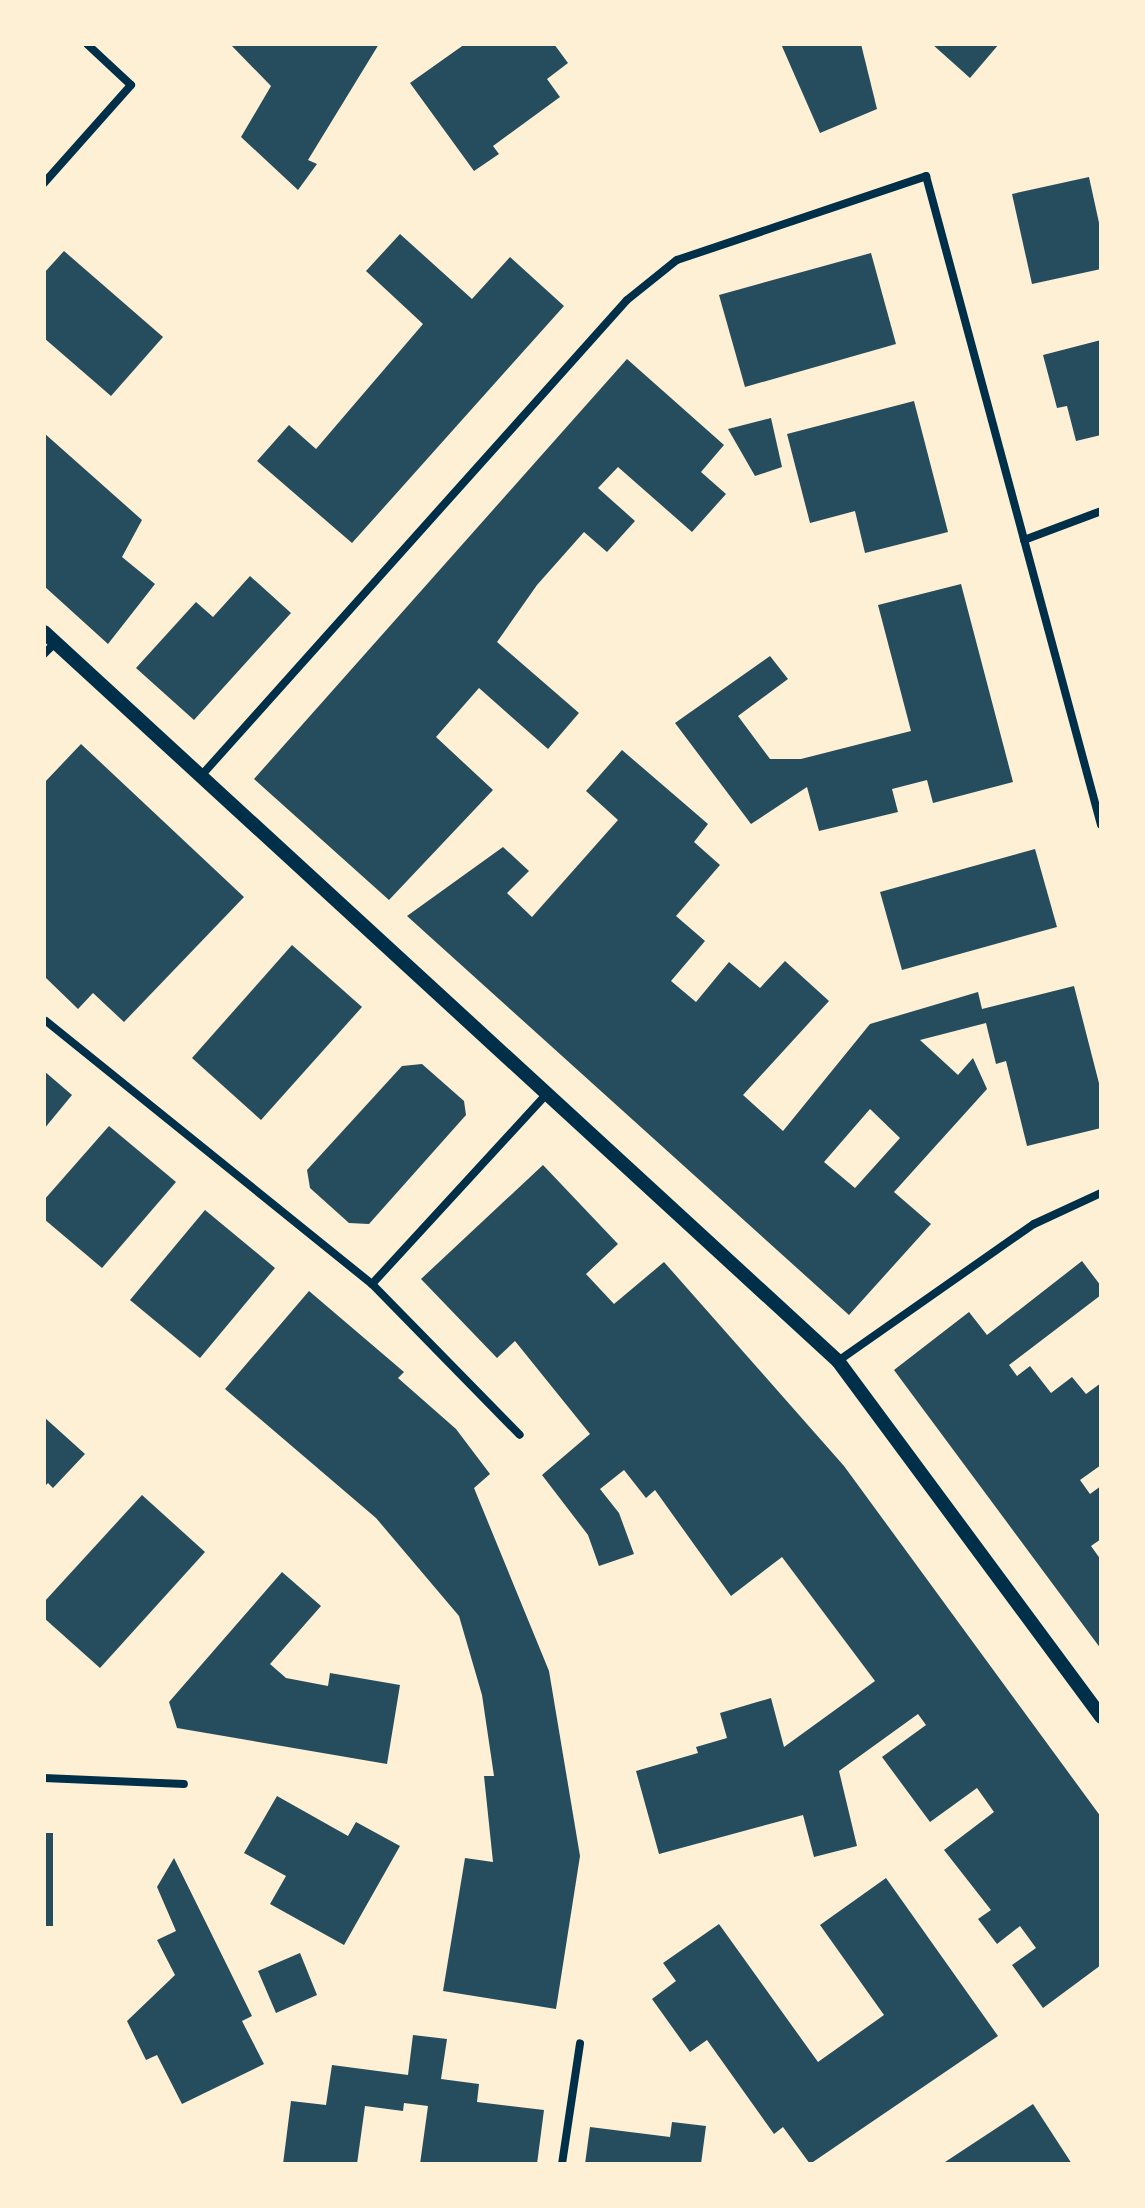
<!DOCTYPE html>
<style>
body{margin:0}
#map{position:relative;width:1145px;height:2208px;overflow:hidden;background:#fdf0d5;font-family:Montserrat,sans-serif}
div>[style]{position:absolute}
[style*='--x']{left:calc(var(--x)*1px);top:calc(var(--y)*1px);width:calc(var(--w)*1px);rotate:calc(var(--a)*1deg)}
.building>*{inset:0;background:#264d5e}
.minor>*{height:8px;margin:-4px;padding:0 4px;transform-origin:4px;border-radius:4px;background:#003049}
.tertiary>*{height:14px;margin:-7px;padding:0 7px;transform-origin:7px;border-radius:7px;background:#003049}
span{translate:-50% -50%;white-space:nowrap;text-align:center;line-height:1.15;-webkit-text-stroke:8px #fdf0d5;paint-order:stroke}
.frame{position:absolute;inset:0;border:46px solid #fdf0d5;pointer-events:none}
</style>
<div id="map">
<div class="building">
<div style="clip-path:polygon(230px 44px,379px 44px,308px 160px,317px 164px,298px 190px,241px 137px,271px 86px)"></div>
<div style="clip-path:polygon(465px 44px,554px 44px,568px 63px,547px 79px,560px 97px,493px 146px,499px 154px,474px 171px,410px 83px)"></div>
<div style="clip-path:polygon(781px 44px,861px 44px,877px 109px,820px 133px)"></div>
<div style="clip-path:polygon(932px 44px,999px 44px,970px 78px)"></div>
<div style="clip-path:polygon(1089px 177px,1101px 232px,1101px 269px,1032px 284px,1012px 194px)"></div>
<div style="clip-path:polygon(400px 234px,472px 299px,510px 257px,564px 306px,352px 543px,257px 461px,289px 425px,316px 449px,423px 324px,366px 271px)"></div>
<div style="clip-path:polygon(64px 251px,163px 337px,111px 396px,44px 338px,44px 273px)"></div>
<div style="clip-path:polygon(871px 253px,896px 344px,745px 387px,719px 295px)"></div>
<div style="clip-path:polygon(1101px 340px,1101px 435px,1076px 441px,1067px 406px,1057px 408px,1043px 355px)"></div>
<div style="clip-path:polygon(627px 359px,724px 445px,701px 472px,726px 494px,692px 532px,618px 467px,598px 488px,635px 521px,607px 552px,584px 532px,537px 585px,497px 642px,579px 713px,548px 749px,479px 688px,436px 737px,493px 790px,389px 900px,254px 779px)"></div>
<div style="clip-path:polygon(914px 401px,948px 532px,865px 553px,855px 511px,810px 523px,787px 434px)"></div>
<div style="clip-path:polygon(771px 418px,782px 467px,755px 476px,728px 429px)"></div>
<div style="clip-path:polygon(44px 433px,142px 520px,122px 557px,155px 584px,108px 644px,44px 586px)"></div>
<div style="clip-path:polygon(250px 576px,291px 613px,194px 720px,136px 668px,196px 602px,213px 617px)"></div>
<div style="clip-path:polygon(961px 584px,1013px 782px,933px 803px,927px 780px,892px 789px,898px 812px,819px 831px,807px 787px,751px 824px,675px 723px,770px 656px,788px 679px,738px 716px,770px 759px,801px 759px,911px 731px,878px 605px)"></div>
<div style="clip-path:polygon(81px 744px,244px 897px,124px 1022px,93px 993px,78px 1009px,44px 976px,44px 783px)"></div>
<div style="clip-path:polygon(evenodd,622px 750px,708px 824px,694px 842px,720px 865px,676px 916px,705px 941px,671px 981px,696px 1002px,729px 962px,760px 988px,785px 961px,829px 1001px,743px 1095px,783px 1131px,870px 1024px,978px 992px,982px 1009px,1074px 986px,1101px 1091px,1101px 1128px,1027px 1146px,1006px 1061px,996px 1064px,986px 1023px,920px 1040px,958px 1075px,973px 1058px,987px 1089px,894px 1192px,931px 1224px,849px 1315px,407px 916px,503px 847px,529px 871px,507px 893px,532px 917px,618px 820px,586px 791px,622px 750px,870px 1109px,900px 1138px,855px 1188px,824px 1162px,870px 1109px)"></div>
<div style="clip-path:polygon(1035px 849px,1057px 927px,902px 970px,880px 892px)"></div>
<div style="clip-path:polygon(292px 945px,362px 1007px,261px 1120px,192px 1058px)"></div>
<div style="clip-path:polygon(422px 1064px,464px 1101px,466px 1115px,369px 1224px,349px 1223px,310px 1188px,307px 1170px,402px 1066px)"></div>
<div style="clip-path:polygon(44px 1071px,72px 1095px,44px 1129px)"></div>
<div style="clip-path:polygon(109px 1126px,176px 1182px,102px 1268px,44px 1219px,44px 1200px)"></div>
<div style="clip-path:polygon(543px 1165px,618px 1244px,586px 1274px,614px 1304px,664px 1262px,844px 1466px,1101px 1817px,1101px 1965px,1043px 2008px,1012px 1965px,1036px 1948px,1020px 1926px,997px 1944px,978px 1919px,991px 1910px,944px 1850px,994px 1812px,977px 1788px,930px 1822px,882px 1757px,926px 1725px,918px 1714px,839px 1771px,857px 1846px,814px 1857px,803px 1815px,659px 1854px,636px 1771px,698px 1753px,696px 1747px,727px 1738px,720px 1713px,771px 1698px,784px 1747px,875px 1681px,782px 1557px,731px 1596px,655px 1490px,646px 1498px,624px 1470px,600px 1489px,619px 1513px,634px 1554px,599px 1566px,588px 1535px,542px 1475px,590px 1434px,515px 1341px,497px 1358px,421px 1279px)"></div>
<div style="clip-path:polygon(205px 1210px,275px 1268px,200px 1358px,130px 1300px)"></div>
<div style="clip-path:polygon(1082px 1261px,1101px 1286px,1101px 1295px,1009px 1365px,1017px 1376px,1030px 1366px,1051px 1393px,1072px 1377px,1086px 1394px,1101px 1383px,1101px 1465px,1080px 1480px,1090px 1494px,1101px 1486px,1101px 1539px,1091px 1546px,1101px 1560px,1101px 1649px,894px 1370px,969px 1312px,987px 1335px)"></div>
<div style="clip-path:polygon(309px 1291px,404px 1372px,398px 1378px,456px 1429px,490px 1474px,474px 1488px,549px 1671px,580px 1856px,556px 2009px,443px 1991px,465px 1858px,493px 1862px,484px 1776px,494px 1776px,482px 1695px,459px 1616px,376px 1518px,225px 1389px)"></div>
<div style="clip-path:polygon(44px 1417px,85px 1454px,53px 1488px,48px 1483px,44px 1487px)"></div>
<div style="clip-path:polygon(142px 1495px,205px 1552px,100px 1668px,44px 1618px,44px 1602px)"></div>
<div style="clip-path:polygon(282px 1572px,321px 1606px,270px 1664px,286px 1678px,328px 1686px,330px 1673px,400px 1685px,387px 1764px,177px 1728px,169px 1702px)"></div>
<div style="clip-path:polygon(277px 1796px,348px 1836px,356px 1822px,400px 1846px,344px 1945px,270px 1904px,286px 1876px,244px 1853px)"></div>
<div style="clip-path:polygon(44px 1833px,53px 1833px,53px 1926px,44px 1926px)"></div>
<div style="clip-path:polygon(174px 1858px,252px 2016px,242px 2021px,264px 2064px,182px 2104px,157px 2055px,146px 2060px,127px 2021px,175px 1975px,157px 1940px,176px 1931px,157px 1887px)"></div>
<div style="clip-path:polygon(886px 1878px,998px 2036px,810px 2164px,783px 2127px,774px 2134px,707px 2040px,690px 2052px,652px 1999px,676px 1981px,663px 1963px,719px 1924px,818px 2062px,884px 2015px,820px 1925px)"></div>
<div style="clip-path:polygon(300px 1953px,317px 1995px,276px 2013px,258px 1971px)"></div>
<div style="clip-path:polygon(413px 2035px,447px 2039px,441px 2079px,479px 2084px,477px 2102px,544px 2110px,537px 2164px,420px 2164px,428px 2106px,404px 2103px,403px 2111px,365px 2106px,357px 2164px,283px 2164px,291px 2101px,326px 2105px,332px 2065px,408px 2075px)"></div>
<div style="clip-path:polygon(1033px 2104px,1072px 2164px,942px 2164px)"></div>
<div style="clip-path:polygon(672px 2122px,706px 2126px,701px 2164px,585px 2164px,590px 2127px,670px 2137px)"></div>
</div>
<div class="minor">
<div style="--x:44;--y:183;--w:131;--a:-48.4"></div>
<div style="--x:131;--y:85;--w:60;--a:-137"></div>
<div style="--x:1024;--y:540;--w:82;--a:-20.6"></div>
<div style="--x:44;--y:654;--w:16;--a:-45"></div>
<div style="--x:200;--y:777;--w:640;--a:-48.17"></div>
<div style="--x:627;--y:300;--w:64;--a:-38.7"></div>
<div style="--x:677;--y:260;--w:263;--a:-18.6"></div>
<div style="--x:926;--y:176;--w:672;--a:74.91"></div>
<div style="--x:46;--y:1021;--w:419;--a:38.9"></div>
<div style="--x:372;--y:1284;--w:257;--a:-47.4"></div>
<div style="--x:372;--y:1284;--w:211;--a:45.6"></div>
<div style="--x:838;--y:1361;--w:239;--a:-35"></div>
<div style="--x:1034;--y:1224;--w:74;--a:-24.8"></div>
<div style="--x:44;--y:1778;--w:140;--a:2.5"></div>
<div style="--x:562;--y:2164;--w:122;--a:-81.5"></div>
</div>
<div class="tertiary">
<div style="--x:44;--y:632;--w:1078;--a:42.56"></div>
<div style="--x:838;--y:1361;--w:443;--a:53.5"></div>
</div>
<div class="frame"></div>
</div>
